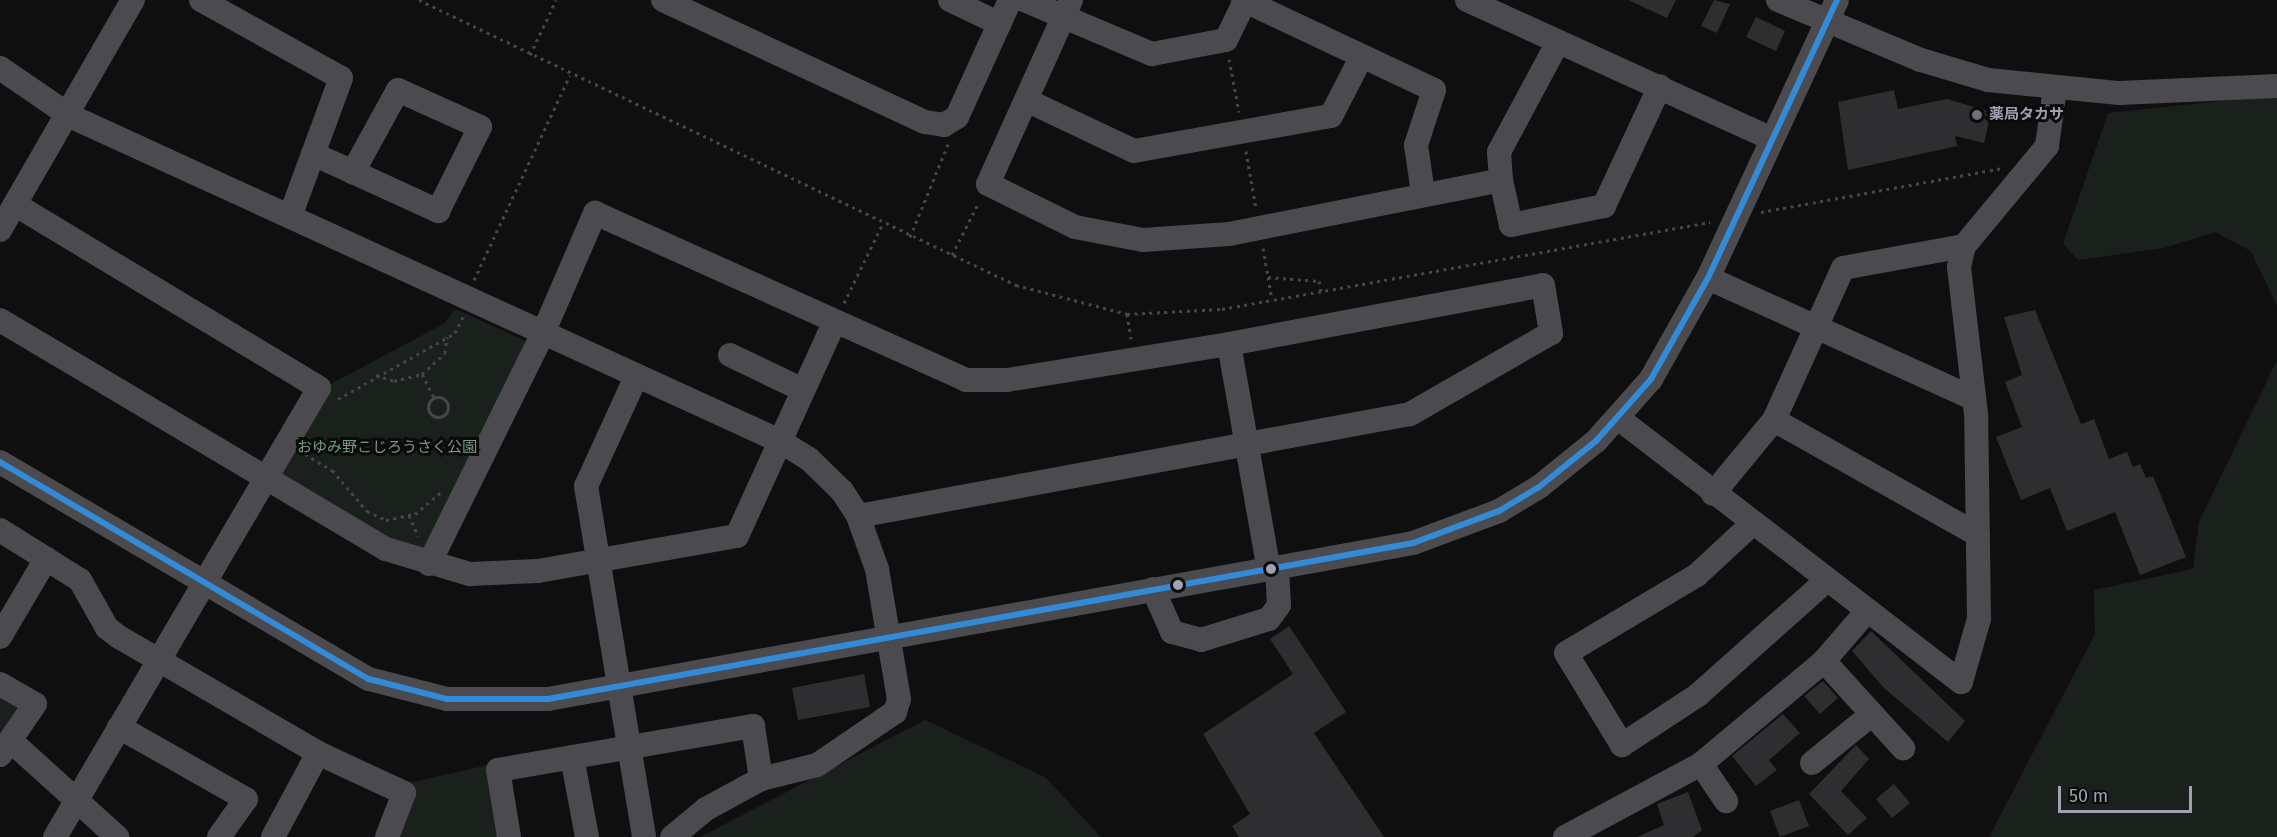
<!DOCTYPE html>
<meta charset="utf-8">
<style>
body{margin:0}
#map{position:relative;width:2277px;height:837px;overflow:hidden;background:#0f0f10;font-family:"Fira Sans","Noto Sans JP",sans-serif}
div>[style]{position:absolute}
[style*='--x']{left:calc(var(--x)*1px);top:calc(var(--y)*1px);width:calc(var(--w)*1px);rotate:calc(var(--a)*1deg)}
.green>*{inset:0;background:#1a201c}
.building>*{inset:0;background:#2e2e31}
.path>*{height:3px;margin-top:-1.5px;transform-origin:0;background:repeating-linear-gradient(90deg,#46464a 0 3px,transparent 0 7.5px)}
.path>.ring{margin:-1.5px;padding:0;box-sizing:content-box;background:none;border:3px solid #46464a;border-radius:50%}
.minor>*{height:24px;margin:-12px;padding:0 12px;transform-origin:12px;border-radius:12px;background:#4a4a4f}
.bus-1>*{height:6px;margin:-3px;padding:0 3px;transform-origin:3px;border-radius:3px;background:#338bd7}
.dots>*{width:16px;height:16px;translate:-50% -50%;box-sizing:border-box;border:3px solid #0b0a0b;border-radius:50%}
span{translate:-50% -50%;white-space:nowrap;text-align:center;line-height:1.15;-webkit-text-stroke:6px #0b0a0b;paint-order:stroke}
.poi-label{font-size:15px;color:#a1a2b1;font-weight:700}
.left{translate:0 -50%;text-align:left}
.park-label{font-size:15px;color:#789c82}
.scale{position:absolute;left:2058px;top:786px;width:134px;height:27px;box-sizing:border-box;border:3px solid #a1a2b1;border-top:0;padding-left:8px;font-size:18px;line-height:21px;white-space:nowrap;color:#a1a2b1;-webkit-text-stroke:4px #0b0a0b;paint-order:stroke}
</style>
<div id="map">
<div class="green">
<div style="clip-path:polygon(2277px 95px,2277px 306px,2251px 251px,2215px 232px,2164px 248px,2078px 260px,2063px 244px,2108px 113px)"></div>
<div style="clip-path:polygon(455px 309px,528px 342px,427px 557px,383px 542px,273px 477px,329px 385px,445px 323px)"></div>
<div style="clip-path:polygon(2277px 360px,2277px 837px,1989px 837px,2095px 634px,2094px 590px,2193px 569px,2199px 522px)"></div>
<div style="clip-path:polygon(0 692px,27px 707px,0 745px)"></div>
<div style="clip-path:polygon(925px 720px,1045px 777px,1101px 837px,700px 837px)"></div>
<div style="clip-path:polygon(488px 765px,501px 837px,392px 837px,413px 782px)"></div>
</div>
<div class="building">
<div style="clip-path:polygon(1628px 0,1676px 0,1667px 18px)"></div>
<div style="clip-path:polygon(1714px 0,1730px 4px,1717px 33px,1701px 26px)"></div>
<div style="clip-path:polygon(1756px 17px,1785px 31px,1776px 51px,1746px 37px)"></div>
<div style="clip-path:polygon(1894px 90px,1898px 109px,1947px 99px,1991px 112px,1984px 143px,1955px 136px,1957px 146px,1848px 170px,1838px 102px)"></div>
<div style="clip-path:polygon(2035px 310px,2081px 424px,2094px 419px,2109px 459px,2127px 452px,2133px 467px,2140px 464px,2146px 478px,2153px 476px,2186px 557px,2140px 575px,2115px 512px,2067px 531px,2050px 488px,2021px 500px,1996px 437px,2022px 427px,2005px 382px,2022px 375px,2004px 317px)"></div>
<div style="clip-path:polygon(1289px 626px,1346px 712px,1314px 733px,1384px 837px,1239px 837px,1232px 826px,1250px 814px,1203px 734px,1293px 674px,1270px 639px)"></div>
<div style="clip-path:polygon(1871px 631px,1965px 721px,1948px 742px,1884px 688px,1852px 651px)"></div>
<div style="clip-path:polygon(864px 674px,870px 707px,798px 720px,792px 688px)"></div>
<div style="clip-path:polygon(1823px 681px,1838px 698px,1820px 714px,1804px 696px)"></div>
<div style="clip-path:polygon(1783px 714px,1800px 733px,1769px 760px,1777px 770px,1756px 786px,1732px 756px)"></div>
<div style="clip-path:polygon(1856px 745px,1869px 759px,1841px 791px,1867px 818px,1848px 835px,1809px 794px)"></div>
<div style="clip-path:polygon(1894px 784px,1910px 803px,1892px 818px,1876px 799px)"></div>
<div style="clip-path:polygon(1688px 792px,1702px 830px,1693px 837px,1637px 837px,1664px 825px,1657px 804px)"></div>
<div style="clip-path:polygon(1799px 800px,1809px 826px,1780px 837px,1770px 811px)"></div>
</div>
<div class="path">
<div style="--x:419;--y:0;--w:662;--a:25.52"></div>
<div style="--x:1016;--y:285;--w:115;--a:14.6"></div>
<div style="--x:1127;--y:314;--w:95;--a:-3"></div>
<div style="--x:1222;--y:309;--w:496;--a:-10.1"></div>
<div style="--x:530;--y:55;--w:61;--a:-64.7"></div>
<div style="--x:1229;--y:59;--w:54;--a:79.3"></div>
<div style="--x:1246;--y:151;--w:59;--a:80.2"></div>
<div style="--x:1761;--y:212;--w:246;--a:-10.3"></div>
<div style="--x:910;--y:237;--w:103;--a:-67.7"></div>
<div style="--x:1263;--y:248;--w:29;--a:80"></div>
<div style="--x:1268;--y:277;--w:51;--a:4.5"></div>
<div style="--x:1319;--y:281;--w:10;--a:79"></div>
<div style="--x:952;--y:255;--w:59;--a:-63"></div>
<div style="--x:1268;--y:277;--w:23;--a:80"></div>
<div style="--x:474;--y:280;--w:226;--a:-64.9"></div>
<div style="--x:844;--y:303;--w:87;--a:-64"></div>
<div style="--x:1127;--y:314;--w:25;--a:81"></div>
<div style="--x:422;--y:374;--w:27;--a:63"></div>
<div style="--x:376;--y:375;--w:19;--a:18"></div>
<div style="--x:394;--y:381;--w:29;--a:-14"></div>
<div style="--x:422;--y:374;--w:31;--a:-42"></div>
<div style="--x:445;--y:353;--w:16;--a:-83"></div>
<div class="ring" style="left:428px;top:397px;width:17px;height:17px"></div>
<div style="--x:338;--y:399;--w:134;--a:-29.4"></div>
<div style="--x:455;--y:333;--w:18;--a:-63"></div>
<div style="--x:305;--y:454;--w:31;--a:31"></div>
<div style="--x:332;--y:470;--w:54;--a:49.5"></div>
<div style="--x:367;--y:511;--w:21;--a:25"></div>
<div style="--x:386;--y:520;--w:30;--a:-12"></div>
<div style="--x:415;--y:514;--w:34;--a:-40"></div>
<div style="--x:409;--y:515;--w:23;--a:67"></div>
</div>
<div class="minor">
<div style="--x:201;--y:0;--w:160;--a:29.1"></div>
<div style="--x:341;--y:78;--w:145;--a:110.2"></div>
<div style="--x:663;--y:0;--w:289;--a:25"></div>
<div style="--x:925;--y:122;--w:19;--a:9"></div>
<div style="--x:944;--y:125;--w:15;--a:-32"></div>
<div style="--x:957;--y:117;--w:128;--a:-65.6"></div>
<div style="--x:950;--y:0;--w:55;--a:25.6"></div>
<div style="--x:1024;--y:0;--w:139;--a:22.9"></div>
<div style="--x:1152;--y:54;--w:75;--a:-10.7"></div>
<div style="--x:1226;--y:40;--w:43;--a:-64"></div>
<div style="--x:1071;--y:0;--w:202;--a:114.3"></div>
<div style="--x:988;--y:184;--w:97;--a:26.3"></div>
<div style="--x:1075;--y:227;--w:69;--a:10.8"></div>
<div style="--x:1143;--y:240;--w:86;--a:-4"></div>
<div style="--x:1229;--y:234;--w:277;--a:-11.2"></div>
<div style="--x:1501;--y:180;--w:28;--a:-94"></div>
<div style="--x:1499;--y:152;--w:125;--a:-61.8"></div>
<div style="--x:1243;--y:0;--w:211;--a:25.2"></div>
<div style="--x:1434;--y:90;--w:58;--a:108.1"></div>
<div style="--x:1416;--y:145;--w:49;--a:81.7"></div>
<div style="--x:1467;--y:0;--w:335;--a:24.5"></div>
<div style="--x:1778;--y:0;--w:155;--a:22.8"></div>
<div style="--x:1921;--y:60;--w:70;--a:16.6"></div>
<div style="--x:1988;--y:80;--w:132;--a:5.7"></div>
<div style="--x:2119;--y:93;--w:158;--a:-2.5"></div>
<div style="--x:0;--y:68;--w:85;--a:34.4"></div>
<div style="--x:70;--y:116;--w:781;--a:24.6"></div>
<div style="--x:780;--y:441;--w:34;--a:32"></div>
<div style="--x:809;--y:459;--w:46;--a:44.1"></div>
<div style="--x:842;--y:491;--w:30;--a:57"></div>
<div style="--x:858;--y:516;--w:56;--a:70.3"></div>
<div style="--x:877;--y:569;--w:132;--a:80.4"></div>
<div style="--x:899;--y:699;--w:14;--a:107"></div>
<div style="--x:895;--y:712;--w:94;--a:145.8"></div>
<div style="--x:817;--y:765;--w:58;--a:166"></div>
<div style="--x:761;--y:779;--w:63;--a:151.4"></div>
<div style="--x:706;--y:809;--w:44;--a:140.5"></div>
<div style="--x:1026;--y:100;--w:119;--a:25.3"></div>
<div style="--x:1134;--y:151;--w:200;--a:-10.1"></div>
<div style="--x:1331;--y:116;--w:65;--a:-62.7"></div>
<div style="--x:313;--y:154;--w:44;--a:24.2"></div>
<div style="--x:353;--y:172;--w:94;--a:24.6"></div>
<div style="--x:438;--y:211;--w:94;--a:-63.4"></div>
<div style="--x:480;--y:127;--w:90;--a:-155.7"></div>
<div style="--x:398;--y:90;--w:94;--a:118.8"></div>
<div style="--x:1501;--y:180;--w:46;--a:77.5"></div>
<div style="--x:1511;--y:225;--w:95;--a:-11.5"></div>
<div style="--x:1604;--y:206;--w:132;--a:-65"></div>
<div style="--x:16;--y:205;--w:354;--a:31.1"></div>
<div style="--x:319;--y:388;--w:521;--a:120.45"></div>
<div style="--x:0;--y:230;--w:266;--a:-60"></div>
<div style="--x:1708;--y:278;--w:291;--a:24.4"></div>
<div style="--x:0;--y:320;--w:449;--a:30.7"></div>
<div style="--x:386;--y:549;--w:88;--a:16.6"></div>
<div style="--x:470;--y:574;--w:68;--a:-2.5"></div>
<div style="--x:538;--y:571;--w:202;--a:-10"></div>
<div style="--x:737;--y:536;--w:234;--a:-65.5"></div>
<div style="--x:1229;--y:344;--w:230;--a:80"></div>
<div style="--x:730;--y:355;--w:81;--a:25.6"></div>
<div style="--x:636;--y:377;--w:120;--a:114.6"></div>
<div style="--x:586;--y:486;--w:356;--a:80.6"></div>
<div style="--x:1618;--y:418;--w:433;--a:37.6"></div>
<div style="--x:1961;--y:682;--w:66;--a:-74.1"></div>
<div style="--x:1979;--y:619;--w:205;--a:-90.8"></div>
<div style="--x:1976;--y:414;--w:148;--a:-96.6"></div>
<div style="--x:1959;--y:267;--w:22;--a:-77"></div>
<div style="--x:1964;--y:246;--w:130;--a:-50.3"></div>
<div style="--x:2047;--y:146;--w:59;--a:-82.1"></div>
<div style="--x:1774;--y:420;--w:234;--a:29.4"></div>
<div style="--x:0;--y:462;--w:428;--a:30.5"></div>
<div style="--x:369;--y:679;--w:81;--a:14.4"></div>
<div style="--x:447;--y:699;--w:101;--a:0"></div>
<div style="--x:548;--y:699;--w:879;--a:-10.22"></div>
<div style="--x:1413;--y:543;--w:92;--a:-20.4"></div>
<div style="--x:1499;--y:511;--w:47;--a:-31"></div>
<div style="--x:1539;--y:487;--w:73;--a:-38.9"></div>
<div style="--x:1596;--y:441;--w:83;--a:-48.4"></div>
<div style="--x:1651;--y:379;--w:116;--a:-60.6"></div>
<div style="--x:1708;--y:278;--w:306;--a:-65.1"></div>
<div style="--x:1713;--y:494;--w:96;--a:-50.5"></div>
<div style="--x:1774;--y:420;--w:167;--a:-65.6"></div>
<div style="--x:1843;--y:268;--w:123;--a:-10.3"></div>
<div style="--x:1752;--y:524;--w:75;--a:137.2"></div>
<div style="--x:1697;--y:575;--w:152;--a:149.2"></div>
<div style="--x:1566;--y:653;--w:108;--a:58.7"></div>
<div style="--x:1622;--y:745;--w:91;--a:-33.3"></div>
<div style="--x:1698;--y:695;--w:173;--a:-41.7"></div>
<div style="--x:0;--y:530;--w:94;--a:32"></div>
<div style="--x:80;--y:580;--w:55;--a:60.6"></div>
<div style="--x:107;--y:628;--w:15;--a:37"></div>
<div style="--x:119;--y:637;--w:230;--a:30.2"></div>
<div style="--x:318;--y:753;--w:95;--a:24.9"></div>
<div style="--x:404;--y:793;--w:47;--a:111.1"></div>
<div style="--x:429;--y:564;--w:260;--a:-63.7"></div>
<div style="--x:544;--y:331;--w:129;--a:-66.6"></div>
<div style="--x:595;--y:213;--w:407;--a:24.2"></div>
<div style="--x:966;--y:380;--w:41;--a:0"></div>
<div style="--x:1007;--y:380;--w:225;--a:-9.2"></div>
<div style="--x:1229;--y:344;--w:319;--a:-10.6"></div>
<div style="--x:1543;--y:285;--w:49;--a:80.5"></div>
<div style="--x:1551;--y:333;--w:163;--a:150.1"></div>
<div style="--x:1410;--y:414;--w:561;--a:169.53"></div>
<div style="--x:1153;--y:589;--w:47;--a:66.2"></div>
<div style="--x:1172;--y:632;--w:30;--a:15"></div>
<div style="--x:1201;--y:640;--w:71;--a:-17.2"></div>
<div style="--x:1269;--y:619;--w:17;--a:-54"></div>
<div style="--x:1279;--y:605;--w:36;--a:-93"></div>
<div style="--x:0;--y:637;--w:91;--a:-59.5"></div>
<div style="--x:1824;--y:661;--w:118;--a:47.8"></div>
<div style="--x:0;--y:684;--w:40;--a:29.7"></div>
<div style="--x:35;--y:704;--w:62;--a:124.5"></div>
<div style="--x:119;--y:727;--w:146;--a:29.6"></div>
<div style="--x:246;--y:799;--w:47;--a:125.4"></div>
<div style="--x:12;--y:742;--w:142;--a:42.1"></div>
<div style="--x:572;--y:757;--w:81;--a:79.4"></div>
<div style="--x:1812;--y:763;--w:77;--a:-39.2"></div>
<div style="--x:1701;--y:764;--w:45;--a:56"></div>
<div style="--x:273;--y:837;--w:95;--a:-61.8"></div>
<div style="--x:509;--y:837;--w:68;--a:-99.3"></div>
<div style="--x:498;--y:770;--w:259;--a:-9.8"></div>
<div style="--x:753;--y:726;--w:54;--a:81.4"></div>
<div style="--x:1565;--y:837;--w:154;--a:-28.2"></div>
<div style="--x:1701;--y:764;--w:160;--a:-39.9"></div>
<div style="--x:1824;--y:661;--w:66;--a:-49.3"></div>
</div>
<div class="bus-1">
<div style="--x:0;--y:462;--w:428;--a:30.5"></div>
<div style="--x:369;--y:679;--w:81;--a:14.4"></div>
<div style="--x:447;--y:699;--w:101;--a:0"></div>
<div style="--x:548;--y:699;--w:879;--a:-10.22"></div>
<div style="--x:1413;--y:543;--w:92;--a:-20.4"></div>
<div style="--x:1499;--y:511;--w:47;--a:-31"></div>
<div style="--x:1539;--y:487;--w:73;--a:-38.9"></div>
<div style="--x:1596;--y:441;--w:83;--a:-48.4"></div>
<div style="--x:1651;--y:379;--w:116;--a:-60.6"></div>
<div style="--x:1708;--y:278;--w:306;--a:-65.1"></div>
</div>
<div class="dots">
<div style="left:1977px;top:115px;background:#6e6f79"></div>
<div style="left:1271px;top:569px;background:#a1a2b1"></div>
<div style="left:1178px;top:585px;background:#a1a2b1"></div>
</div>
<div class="poi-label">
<span class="left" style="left:1989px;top:115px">薬局タカサ</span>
</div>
<div class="park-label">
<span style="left:387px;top:448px">おゆみ野こじろうさく公園</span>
</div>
<div class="scale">50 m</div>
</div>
